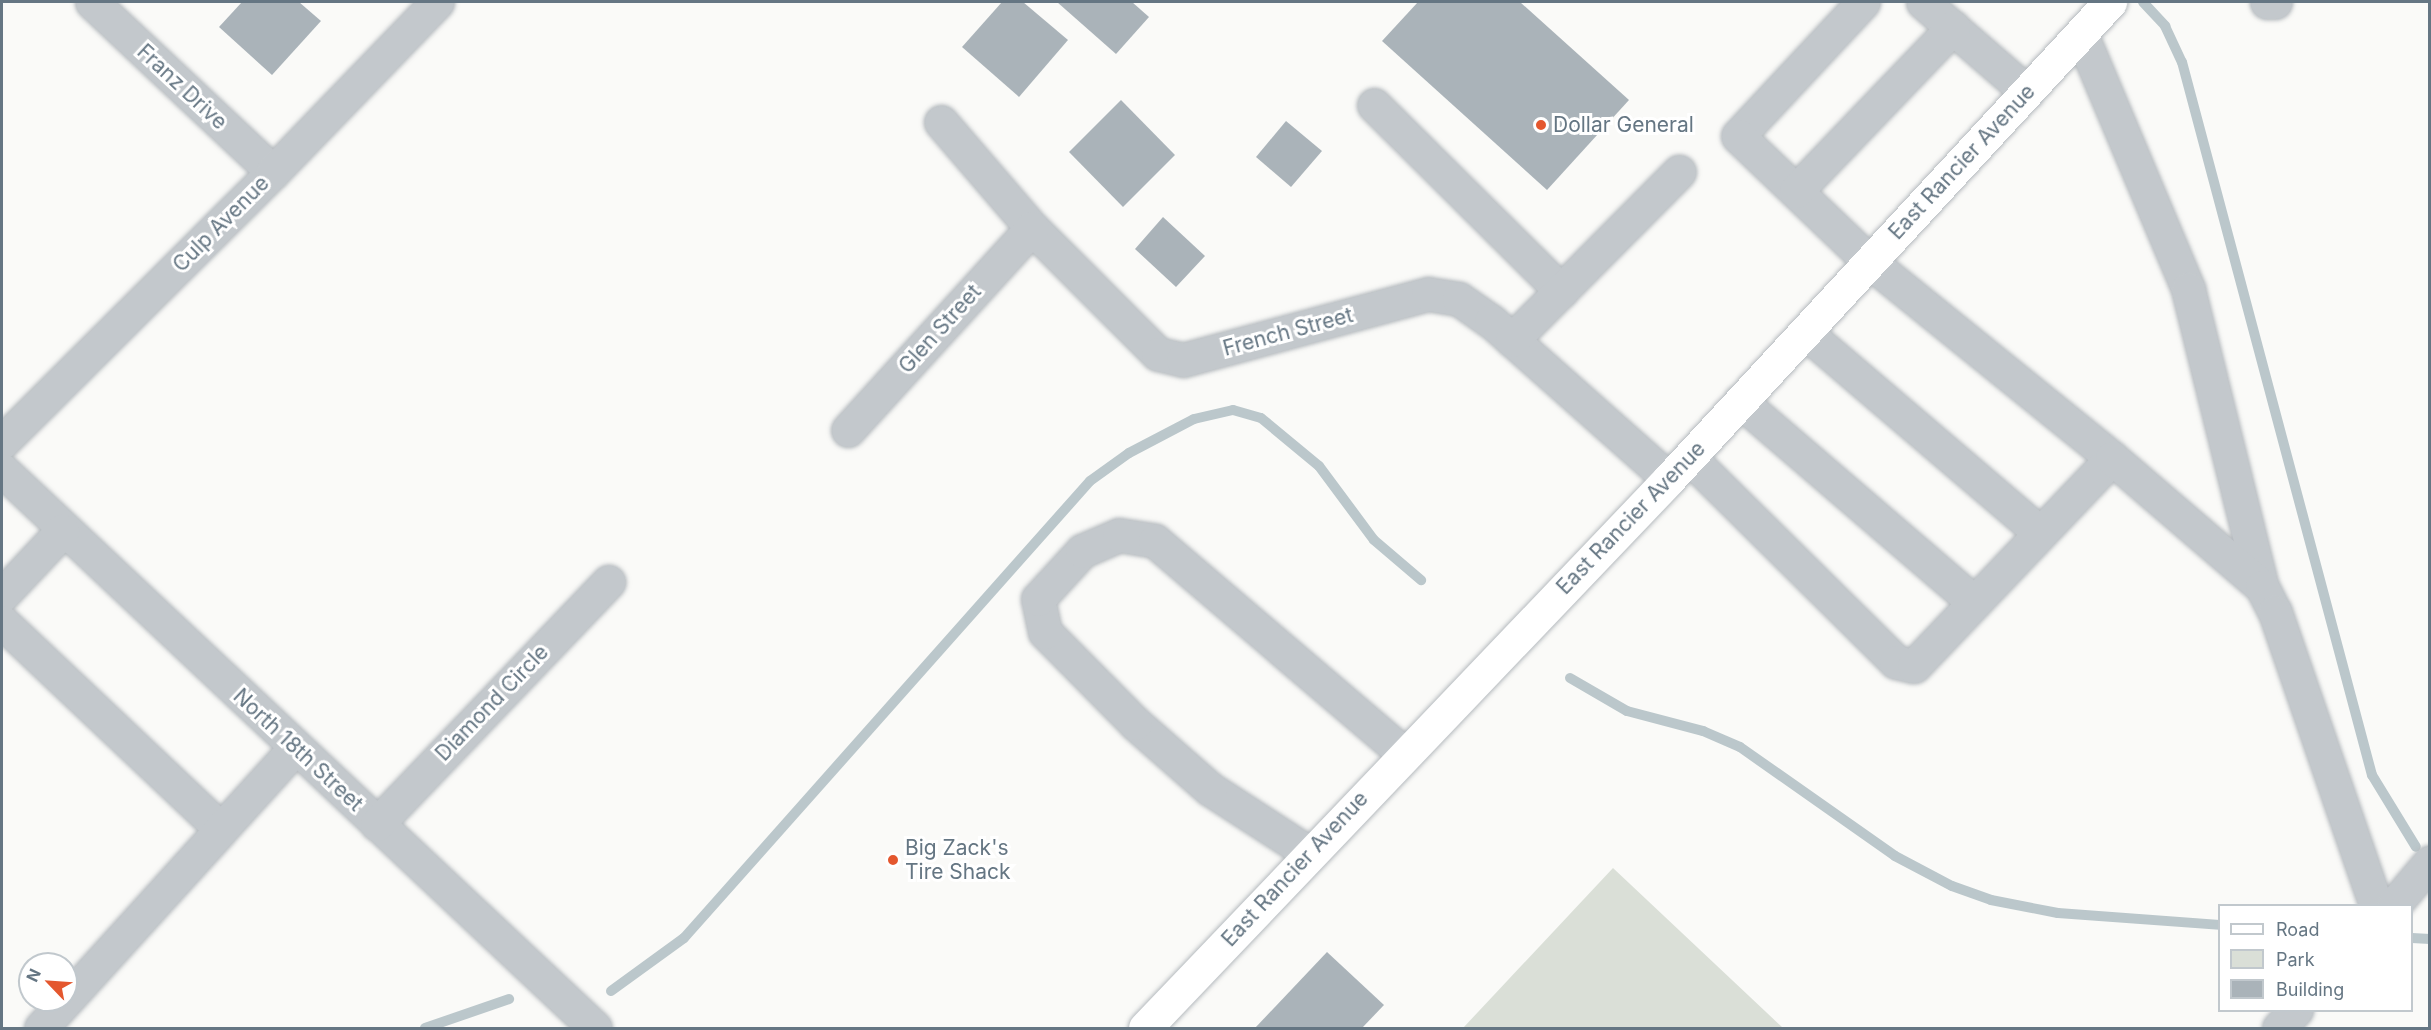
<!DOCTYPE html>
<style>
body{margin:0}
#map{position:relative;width:2431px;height:1030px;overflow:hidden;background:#fafaf8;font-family:Inter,sans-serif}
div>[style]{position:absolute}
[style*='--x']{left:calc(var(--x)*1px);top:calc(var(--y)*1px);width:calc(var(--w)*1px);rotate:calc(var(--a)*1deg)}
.green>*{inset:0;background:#dadfd7}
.stream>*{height:10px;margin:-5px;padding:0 5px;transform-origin:5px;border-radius:5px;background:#bbc7cb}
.building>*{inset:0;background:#aab3b9}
.roads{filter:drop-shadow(0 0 2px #b5babe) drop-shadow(0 0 2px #b5babe)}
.minor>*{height:33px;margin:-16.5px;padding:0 16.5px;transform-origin:16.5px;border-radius:16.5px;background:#c3c8cc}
.major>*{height:33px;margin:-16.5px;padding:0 16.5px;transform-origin:16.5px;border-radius:16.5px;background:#fff}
.dots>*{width:16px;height:16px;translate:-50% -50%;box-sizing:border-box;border:3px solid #fff;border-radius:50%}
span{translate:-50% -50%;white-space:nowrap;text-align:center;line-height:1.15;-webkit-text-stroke:6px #fff;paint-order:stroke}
.street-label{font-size:21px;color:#657683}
.poi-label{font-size:21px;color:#657683}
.left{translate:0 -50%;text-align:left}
.frame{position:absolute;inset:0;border:3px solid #657683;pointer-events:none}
.legend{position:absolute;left:2218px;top:904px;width:195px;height:108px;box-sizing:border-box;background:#fff;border:2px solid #c1c8cd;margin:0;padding:8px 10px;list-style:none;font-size:18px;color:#657683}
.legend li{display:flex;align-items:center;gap:12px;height:30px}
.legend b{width:30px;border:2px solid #c1c8cd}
.north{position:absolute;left:18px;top:952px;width:60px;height:60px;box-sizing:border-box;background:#fff;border:2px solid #c1c8cd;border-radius:50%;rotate:295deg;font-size:16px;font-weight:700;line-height:24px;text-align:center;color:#657683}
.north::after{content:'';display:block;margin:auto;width:21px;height:27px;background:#e4572e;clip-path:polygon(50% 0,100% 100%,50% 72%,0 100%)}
</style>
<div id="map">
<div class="green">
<div style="clip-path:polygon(1613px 868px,1783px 1028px,1463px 1028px)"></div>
</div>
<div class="stream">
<div style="--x:2143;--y:2;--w:33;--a:47"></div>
<div style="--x:2165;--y:26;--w:40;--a:65"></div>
<div style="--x:2182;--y:62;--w:738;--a:75.08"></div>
<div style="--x:2372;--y:775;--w:84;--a:58.6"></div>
<div style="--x:1570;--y:678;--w:66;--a:30.1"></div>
<div style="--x:1627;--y:711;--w:79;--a:14.7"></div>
<div style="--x:1703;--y:731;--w:40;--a:23.4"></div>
<div style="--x:1740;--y:747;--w:189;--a:35.1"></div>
<div style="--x:1895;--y:856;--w:64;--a:27.8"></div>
<div style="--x:1952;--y:886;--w:41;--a:19.7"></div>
<div style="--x:1991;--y:900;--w:68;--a:11"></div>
<div style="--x:2058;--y:913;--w:162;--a:4.2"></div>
<div style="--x:2412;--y:938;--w:18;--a:3"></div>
<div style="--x:611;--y:991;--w:90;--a:-36"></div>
<div style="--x:684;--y:938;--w:611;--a:-48.38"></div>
<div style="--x:1090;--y:481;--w:48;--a:-35.7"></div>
<div style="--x:1129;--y:453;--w:73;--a:-27.6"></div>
<div style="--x:1194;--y:419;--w:40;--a:-13"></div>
<div style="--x:1233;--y:410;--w:29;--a:16"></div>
<div style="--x:1261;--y:418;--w:75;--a:39.6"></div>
<div style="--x:1319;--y:466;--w:92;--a:53.4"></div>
<div style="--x:1374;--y:540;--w:62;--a:40.4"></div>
<div style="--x:425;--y:1028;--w:89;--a:-19"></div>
</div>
<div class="building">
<div style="clip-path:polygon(242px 2px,299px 2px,321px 21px,272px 75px,219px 27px)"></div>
<div style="clip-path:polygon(1002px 2px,1023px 2px,1068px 40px,1019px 97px,962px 47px)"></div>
<div style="clip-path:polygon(1057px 2px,1132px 2px,1149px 17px,1116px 54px)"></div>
<div style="clip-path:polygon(1418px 2px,1520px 2px,1629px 100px,1547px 190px,1382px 41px)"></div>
<div style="clip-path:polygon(1121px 100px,1175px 155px,1123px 207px,1069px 152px)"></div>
<div style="clip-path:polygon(1286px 121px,1322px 151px,1291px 187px,1256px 157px)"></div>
<div style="clip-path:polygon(1163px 217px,1205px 256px,1176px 287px,1135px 249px)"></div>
<div style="clip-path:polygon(1327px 952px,1384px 1005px,1362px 1028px,1255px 1028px)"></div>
</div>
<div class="roads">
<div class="minor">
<div style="--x:92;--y:2;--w:248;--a:43.2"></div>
<div style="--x:1863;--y:2;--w:183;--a:133"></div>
<div style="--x:1738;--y:136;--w:182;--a:43.7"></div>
<div style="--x:1870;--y:262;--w:311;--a:39"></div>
<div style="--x:1923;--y:2;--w:138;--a:40.9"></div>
<div style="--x:2267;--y:2;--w:8;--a:0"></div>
<div style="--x:2081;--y:34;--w:277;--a:67.2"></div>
<div style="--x:2188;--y:289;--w:307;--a:76.1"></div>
<div style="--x:1374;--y:105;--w:264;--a:44.8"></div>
<div style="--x:941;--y:122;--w:140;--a:49.4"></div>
<div style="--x:1032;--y:228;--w:178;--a:45"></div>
<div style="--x:1158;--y:354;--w:26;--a:13"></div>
<div style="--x:1183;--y:360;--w:254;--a:-15.1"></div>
<div style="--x:1428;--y:294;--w:31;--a:9"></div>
<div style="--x:1459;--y:299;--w:39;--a:35"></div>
<div style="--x:1491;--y:321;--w:238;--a:41.6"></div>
<div style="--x:1796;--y:191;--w:227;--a:-46.2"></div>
<div style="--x:1805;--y:332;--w:309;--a:40.5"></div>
<div style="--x:1512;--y:340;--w:237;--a:-45.2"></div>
<div style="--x:1740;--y:401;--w:308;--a:40.7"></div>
<div style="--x:848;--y:430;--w:273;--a:-47.7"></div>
<div style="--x:2;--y:442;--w:383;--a:-44.9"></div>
<div style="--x:273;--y:172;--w:236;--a:-46"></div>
<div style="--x:1689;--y:457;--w:291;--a:44.7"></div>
<div style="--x:1896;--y:662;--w:18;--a:13"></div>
<div style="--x:1914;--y:666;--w:287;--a:-46.4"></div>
<div style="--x:2112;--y:458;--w:198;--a:40.7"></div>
<div style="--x:2262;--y:587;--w:28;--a:63"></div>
<div style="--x:2275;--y:612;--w:311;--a:71"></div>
<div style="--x:2;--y:470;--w:814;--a:43.26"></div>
<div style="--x:2;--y:595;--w:88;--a:-46.8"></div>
<div style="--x:2;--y:622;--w:300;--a:43.4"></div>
<div style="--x:377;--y:824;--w:335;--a:-46.3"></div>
<div style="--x:1309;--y:853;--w:118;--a:-147.1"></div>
<div style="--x:1210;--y:789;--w:100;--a:-138.7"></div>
<div style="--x:1135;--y:723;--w:128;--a:-134.7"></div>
<div style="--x:1045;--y:632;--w:34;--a:-102"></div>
<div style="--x:1038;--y:599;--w:65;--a:-47.5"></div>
<div style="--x:1082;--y:551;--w:40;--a:-23.4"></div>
<div style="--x:1119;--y:535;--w:36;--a:9"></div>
<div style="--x:1155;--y:541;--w:328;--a:40.5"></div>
<div style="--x:2393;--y:906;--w:57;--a:-49.9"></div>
<div style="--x:41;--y:1028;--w:379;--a:-47.8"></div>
<div style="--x:2279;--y:1028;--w:25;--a:-47"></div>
</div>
<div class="major">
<div style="--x:1145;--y:1028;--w:759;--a:-46.33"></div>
<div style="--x:1669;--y:479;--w:650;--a:-47.25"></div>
</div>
</div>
<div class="dots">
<div style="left:1541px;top:125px;background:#e4572e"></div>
<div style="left:893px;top:860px;background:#e4572e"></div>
</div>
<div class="street-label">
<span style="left:182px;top:87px;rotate:43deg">Franz Drive</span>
<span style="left:1962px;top:162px;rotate:-47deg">East Rancier Avenue</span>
<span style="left:221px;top:224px;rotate:-45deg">Culp Avenue</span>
<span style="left:940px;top:329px;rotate:-48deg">Glen Street</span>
<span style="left:1288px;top:332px;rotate:-15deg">French Street</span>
<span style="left:1631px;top:518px;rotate:-46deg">East Rancier Avenue</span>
<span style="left:492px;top:703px;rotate:-46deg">Diamond Circle</span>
<span style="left:298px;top:750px;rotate:43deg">North 18th Street</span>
<span style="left:1295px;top:869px;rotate:-47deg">East Rancier Avenue</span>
</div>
<div class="poi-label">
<span class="left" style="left:1553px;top:125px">Dollar General</span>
<span class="left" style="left:905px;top:860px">Big Zack's<br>Tire Shack</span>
</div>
<div class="frame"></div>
<ul class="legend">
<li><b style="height:8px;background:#fff"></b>Road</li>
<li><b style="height:16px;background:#dadfd7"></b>Park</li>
<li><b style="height:16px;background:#aab3b9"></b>Building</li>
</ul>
<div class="north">N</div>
</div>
